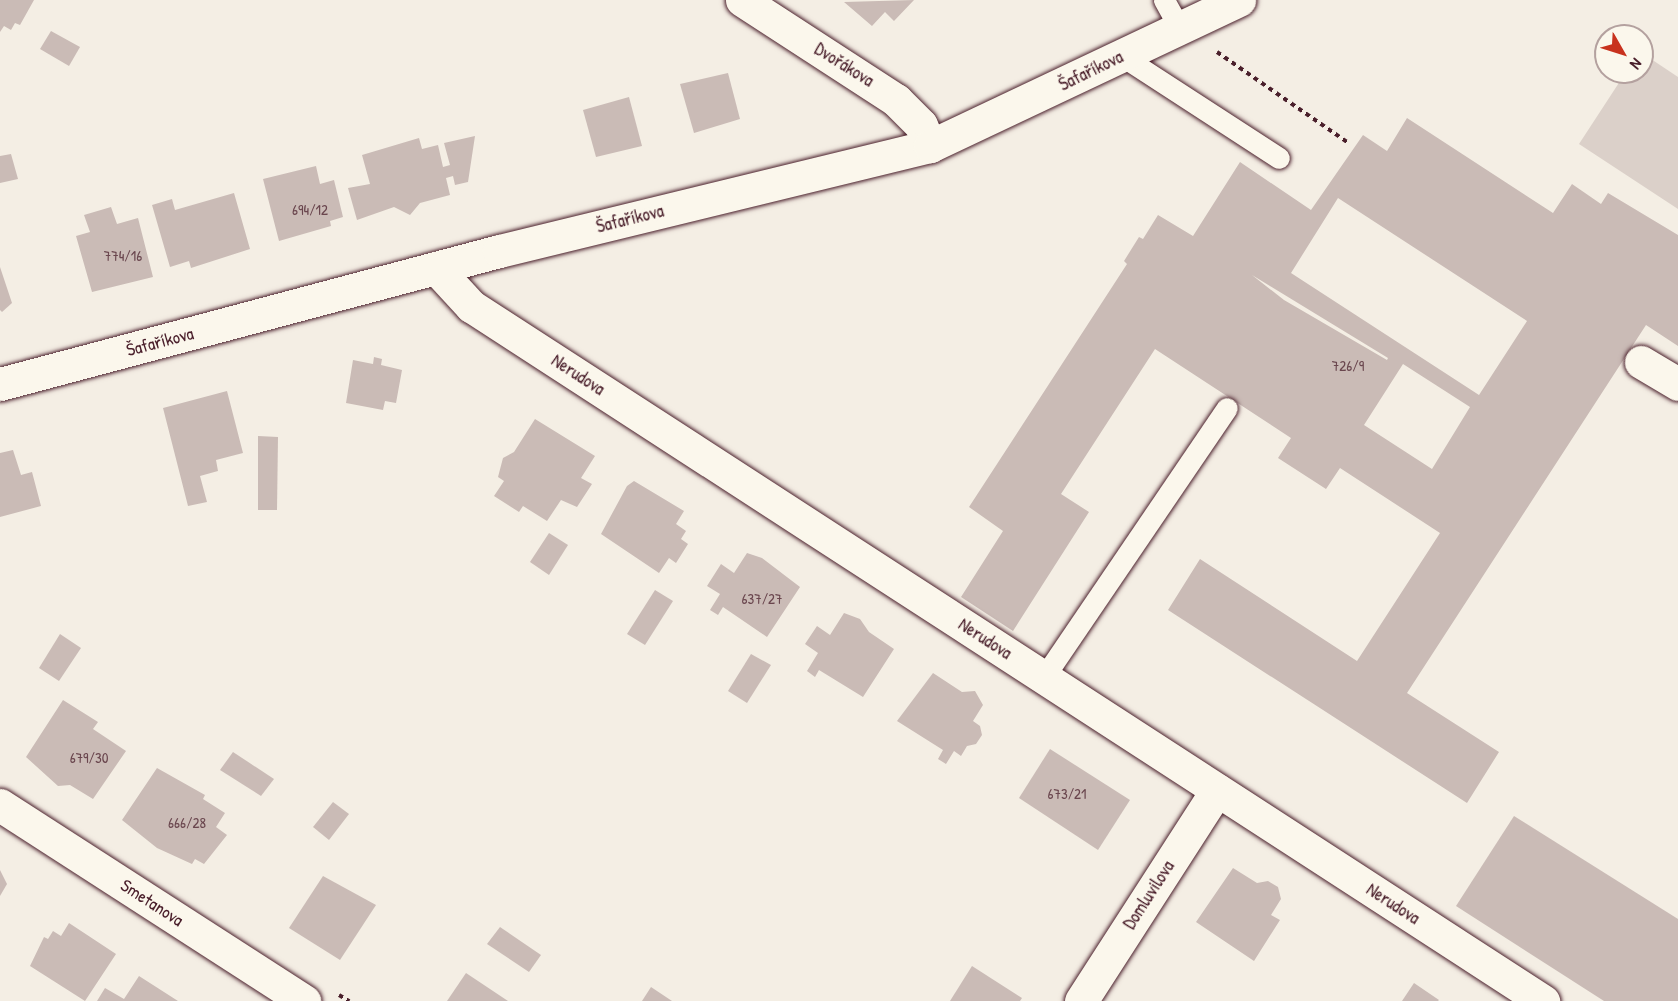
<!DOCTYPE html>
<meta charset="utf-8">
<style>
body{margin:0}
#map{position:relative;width:1678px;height:1001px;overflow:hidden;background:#f4eee4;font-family:"Patrick Hand",sans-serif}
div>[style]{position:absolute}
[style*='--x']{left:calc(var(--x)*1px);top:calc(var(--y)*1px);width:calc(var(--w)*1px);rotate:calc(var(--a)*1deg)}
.green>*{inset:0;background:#dbd0c9}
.building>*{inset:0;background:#cabbb6}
.path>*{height:4px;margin-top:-2px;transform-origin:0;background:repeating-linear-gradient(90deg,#4a1f2b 0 4.5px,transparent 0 9px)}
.roads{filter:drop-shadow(0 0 2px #4a1f2b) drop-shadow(0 0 2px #4a1f2b)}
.service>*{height:21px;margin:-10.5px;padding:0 10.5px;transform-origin:10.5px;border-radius:10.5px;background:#fbf7ec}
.minor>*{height:33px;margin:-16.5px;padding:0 16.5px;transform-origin:16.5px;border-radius:16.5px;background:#fbf7ec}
.tertiary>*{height:33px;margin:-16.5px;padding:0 16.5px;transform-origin:16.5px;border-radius:16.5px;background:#fbf7ec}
span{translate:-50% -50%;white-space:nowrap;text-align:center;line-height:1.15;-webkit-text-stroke:5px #fbf7ec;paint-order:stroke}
.number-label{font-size:15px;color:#6a464e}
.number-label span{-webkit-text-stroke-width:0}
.street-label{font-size:18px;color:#4a1f2b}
.north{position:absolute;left:1594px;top:24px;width:60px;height:60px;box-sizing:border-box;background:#fbf7ec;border:2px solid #b4a19f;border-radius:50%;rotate:129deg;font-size:16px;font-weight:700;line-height:24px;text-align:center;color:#4a1f2b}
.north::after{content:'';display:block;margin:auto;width:21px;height:27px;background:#c8321e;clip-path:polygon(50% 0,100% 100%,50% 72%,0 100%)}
</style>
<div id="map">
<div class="green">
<div style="clip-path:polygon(1642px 53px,1678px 77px,1678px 209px,1579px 144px,1626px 72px,1642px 72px)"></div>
</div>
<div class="building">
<div style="clip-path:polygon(0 0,34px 0,20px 25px,15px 23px,11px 30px,4px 26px,0 32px)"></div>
<div style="clip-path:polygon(914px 0,894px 21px,885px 12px,872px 26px,844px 2px)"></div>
<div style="clip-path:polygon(51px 31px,80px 47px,69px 66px,40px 49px)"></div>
<div style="clip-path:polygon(728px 73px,740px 119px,694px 133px,680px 84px)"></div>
<div style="clip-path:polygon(629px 97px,642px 146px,596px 157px,583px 110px)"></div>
<div style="clip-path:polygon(evenodd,1407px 118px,1553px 213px,1572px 184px,1601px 204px,1608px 193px,1678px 235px,1678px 346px,1646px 325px,1407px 693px,1499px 752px,1467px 803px,1168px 610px,1200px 559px,1357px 661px,1440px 533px,1340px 468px,1326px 489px,1278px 458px,1291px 438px,1155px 349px,1061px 494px,1089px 512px,1013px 631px,961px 597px,1003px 531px,969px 507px,1127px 264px,1124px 261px,1139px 237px,1143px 239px,1158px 215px,1193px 236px,1240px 162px,1311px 210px,1363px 135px,1387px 151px,1407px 118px,1338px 198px,1527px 321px,1479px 395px,1291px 273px,1338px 198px,1407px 118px,1252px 275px,1388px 358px,1387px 360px,1284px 300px,1252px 275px,1407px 118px,1403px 364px,1470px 407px,1432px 469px,1364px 425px,1403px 364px)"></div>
<div style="clip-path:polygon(475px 136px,468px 182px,455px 185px,453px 176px,446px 178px,450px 195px,420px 203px,410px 215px,394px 207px,357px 220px,348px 188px,370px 184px,362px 155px,419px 138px,422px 149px,438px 145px,443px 167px,450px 165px,444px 143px)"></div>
<div style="clip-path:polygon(11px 154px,18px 179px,0 183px,0 156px)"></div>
<div style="clip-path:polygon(316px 166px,320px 184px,334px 180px,343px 217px,330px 221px,331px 226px,279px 241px,263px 179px)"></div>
<div style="clip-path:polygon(234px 193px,250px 249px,191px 268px,189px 261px,170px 267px,152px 205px,172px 199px,175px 210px)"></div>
<div style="clip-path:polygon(111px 207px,117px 224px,138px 218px,153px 277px,92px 292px,76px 236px,90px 232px,84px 215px)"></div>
<div style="clip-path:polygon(0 267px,12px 303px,2px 312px,0 310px)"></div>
<div style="clip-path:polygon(374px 357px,382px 359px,381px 365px,402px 370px,396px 403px,385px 401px,383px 410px,346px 403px,353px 360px,373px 364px)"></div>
<div style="clip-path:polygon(227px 391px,243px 453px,216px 460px,218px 471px,200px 476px,207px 502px,188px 506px,163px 408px)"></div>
<div style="clip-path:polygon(535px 419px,595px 456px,581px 478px,592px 484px,577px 507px,561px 500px,547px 521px,523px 506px,519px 512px,494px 496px,504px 481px,498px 477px,503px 458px,514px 452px)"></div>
<div style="clip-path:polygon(258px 436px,278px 437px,277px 510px,258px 510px)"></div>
<div style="clip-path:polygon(13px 450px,21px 475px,32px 472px,41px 506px,0 517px,0 453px)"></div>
<div style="clip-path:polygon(634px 481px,684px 511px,676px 524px,686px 531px,681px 539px,688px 544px,676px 563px,669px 558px,659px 573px,601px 534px,627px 486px)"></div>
<div style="clip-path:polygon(549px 533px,568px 545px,549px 575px,530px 562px)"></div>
<div style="clip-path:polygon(747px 553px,762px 558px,800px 587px,767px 637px,723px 607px,718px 615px,710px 610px,720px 594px,707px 586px,721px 564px,734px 573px)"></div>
<div style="clip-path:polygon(655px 590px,673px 601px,645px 645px,627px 634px)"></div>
<div style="clip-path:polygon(844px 613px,860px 619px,869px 632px,894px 649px,863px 697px,819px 670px,815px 677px,807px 671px,818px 653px,805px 644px,817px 626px,830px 635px)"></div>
<div style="clip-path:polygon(60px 634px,81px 648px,59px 681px,39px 668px)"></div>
<div style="clip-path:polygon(751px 654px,771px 665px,747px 703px,728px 691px)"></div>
<div style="clip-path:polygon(933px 673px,962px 692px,975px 691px,983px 705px,973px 721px,980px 726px,982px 735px,976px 744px,967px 746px,961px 756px,954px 751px,946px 764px,938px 759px,943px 750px,897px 721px)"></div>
<div style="clip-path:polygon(63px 700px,98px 722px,93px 729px,126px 751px,93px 799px,70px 785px,58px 786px,26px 757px)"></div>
<div style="clip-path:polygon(1050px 749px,1130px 800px,1098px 850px,1019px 798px)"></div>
<div style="clip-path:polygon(233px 752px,274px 779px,261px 796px,220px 770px)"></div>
<div style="clip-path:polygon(157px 768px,205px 795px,203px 799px,225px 813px,216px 827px,227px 835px,204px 864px,195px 859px,192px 864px,157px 848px,122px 820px)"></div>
<div style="clip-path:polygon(333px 802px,349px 814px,329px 840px,313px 827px)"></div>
<div style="clip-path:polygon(1514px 816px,1678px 919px,1678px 1001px,1604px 1001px,1456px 906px)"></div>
<div style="clip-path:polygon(1233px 868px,1257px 883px,1268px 881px,1278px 887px,1281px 899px,1271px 915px,1280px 920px,1254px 961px,1196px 922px)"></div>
<div style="clip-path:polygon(0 870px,7px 884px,0 896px)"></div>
<div style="clip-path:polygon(323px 876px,376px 905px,340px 960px,289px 928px)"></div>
<div style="clip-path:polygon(69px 923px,116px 954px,85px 1001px,30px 966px,44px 937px,48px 939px,53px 931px,61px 936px)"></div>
<div style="clip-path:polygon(500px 927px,541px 955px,529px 972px,487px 944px)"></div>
<div style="clip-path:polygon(972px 966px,1022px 998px,1020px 1001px,950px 1001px)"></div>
<div style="clip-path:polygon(466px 973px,508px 1001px,447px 1001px)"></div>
<div style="clip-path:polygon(139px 976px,178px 1001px,97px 1001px,105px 988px,124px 999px)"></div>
<div style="clip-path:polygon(1414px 983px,1439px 1000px,1438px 1001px,1402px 1001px)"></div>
<div style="clip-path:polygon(651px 987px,672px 1001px,642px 1001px)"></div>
</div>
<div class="path">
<div style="--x:1217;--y:52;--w:158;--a:34.7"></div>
<div style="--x:339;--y:995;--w:12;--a:31"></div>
</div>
<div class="roads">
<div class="service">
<div style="--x:1164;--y:0;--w:33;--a:61"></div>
<div style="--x:1122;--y:56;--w:187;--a:33"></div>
<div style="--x:1044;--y:677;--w:325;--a:-55.8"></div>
</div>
<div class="minor">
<div style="--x:742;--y:0;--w:184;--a:33"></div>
<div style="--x:896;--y:100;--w:35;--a:45"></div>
<div style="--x:921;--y:125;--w:23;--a:67"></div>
<div style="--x:436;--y:268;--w:52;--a:47.4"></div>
<div style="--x:471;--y:306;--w:1278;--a:32.96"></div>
<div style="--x:1641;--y:362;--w:43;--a:30.7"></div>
<div style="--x:0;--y:805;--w:362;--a:32.8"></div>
<div style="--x:1081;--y:1001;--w:251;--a:-57.2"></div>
</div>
<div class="tertiary">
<div style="--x:0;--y:384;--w:516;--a:-14.92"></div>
<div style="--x:499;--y:251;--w:444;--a:-13.7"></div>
<div style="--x:930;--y:146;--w:342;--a:-25.3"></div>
</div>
</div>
<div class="number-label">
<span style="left:310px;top:210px">694/12</span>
<span style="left:123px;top:256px">774/16</span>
<span style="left:1348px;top:366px">726/9</span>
<span style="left:762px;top:599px">637/27</span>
<span style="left:89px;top:758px">679/30</span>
<span style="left:1067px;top:794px">673/21</span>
<span style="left:187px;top:823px">666/28</span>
</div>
<div class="street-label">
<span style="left:844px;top:65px;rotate:32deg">Dvořákova</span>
<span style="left:1091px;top:71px;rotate:-26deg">Šafaříkova</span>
<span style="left:630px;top:219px;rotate:-14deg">Šafaříkova</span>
<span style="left:160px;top:342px;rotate:-15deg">Šafaříkova</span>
<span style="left:578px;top:375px;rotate:33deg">Nerudova</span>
<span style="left:985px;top:639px;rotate:33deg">Nerudova</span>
<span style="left:1149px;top:895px;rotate:-57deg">Domluvilova</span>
<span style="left:152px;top:903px;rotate:33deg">Smetanova</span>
<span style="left:1393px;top:904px;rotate:33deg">Nerudova</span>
</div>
<div class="north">N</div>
</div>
